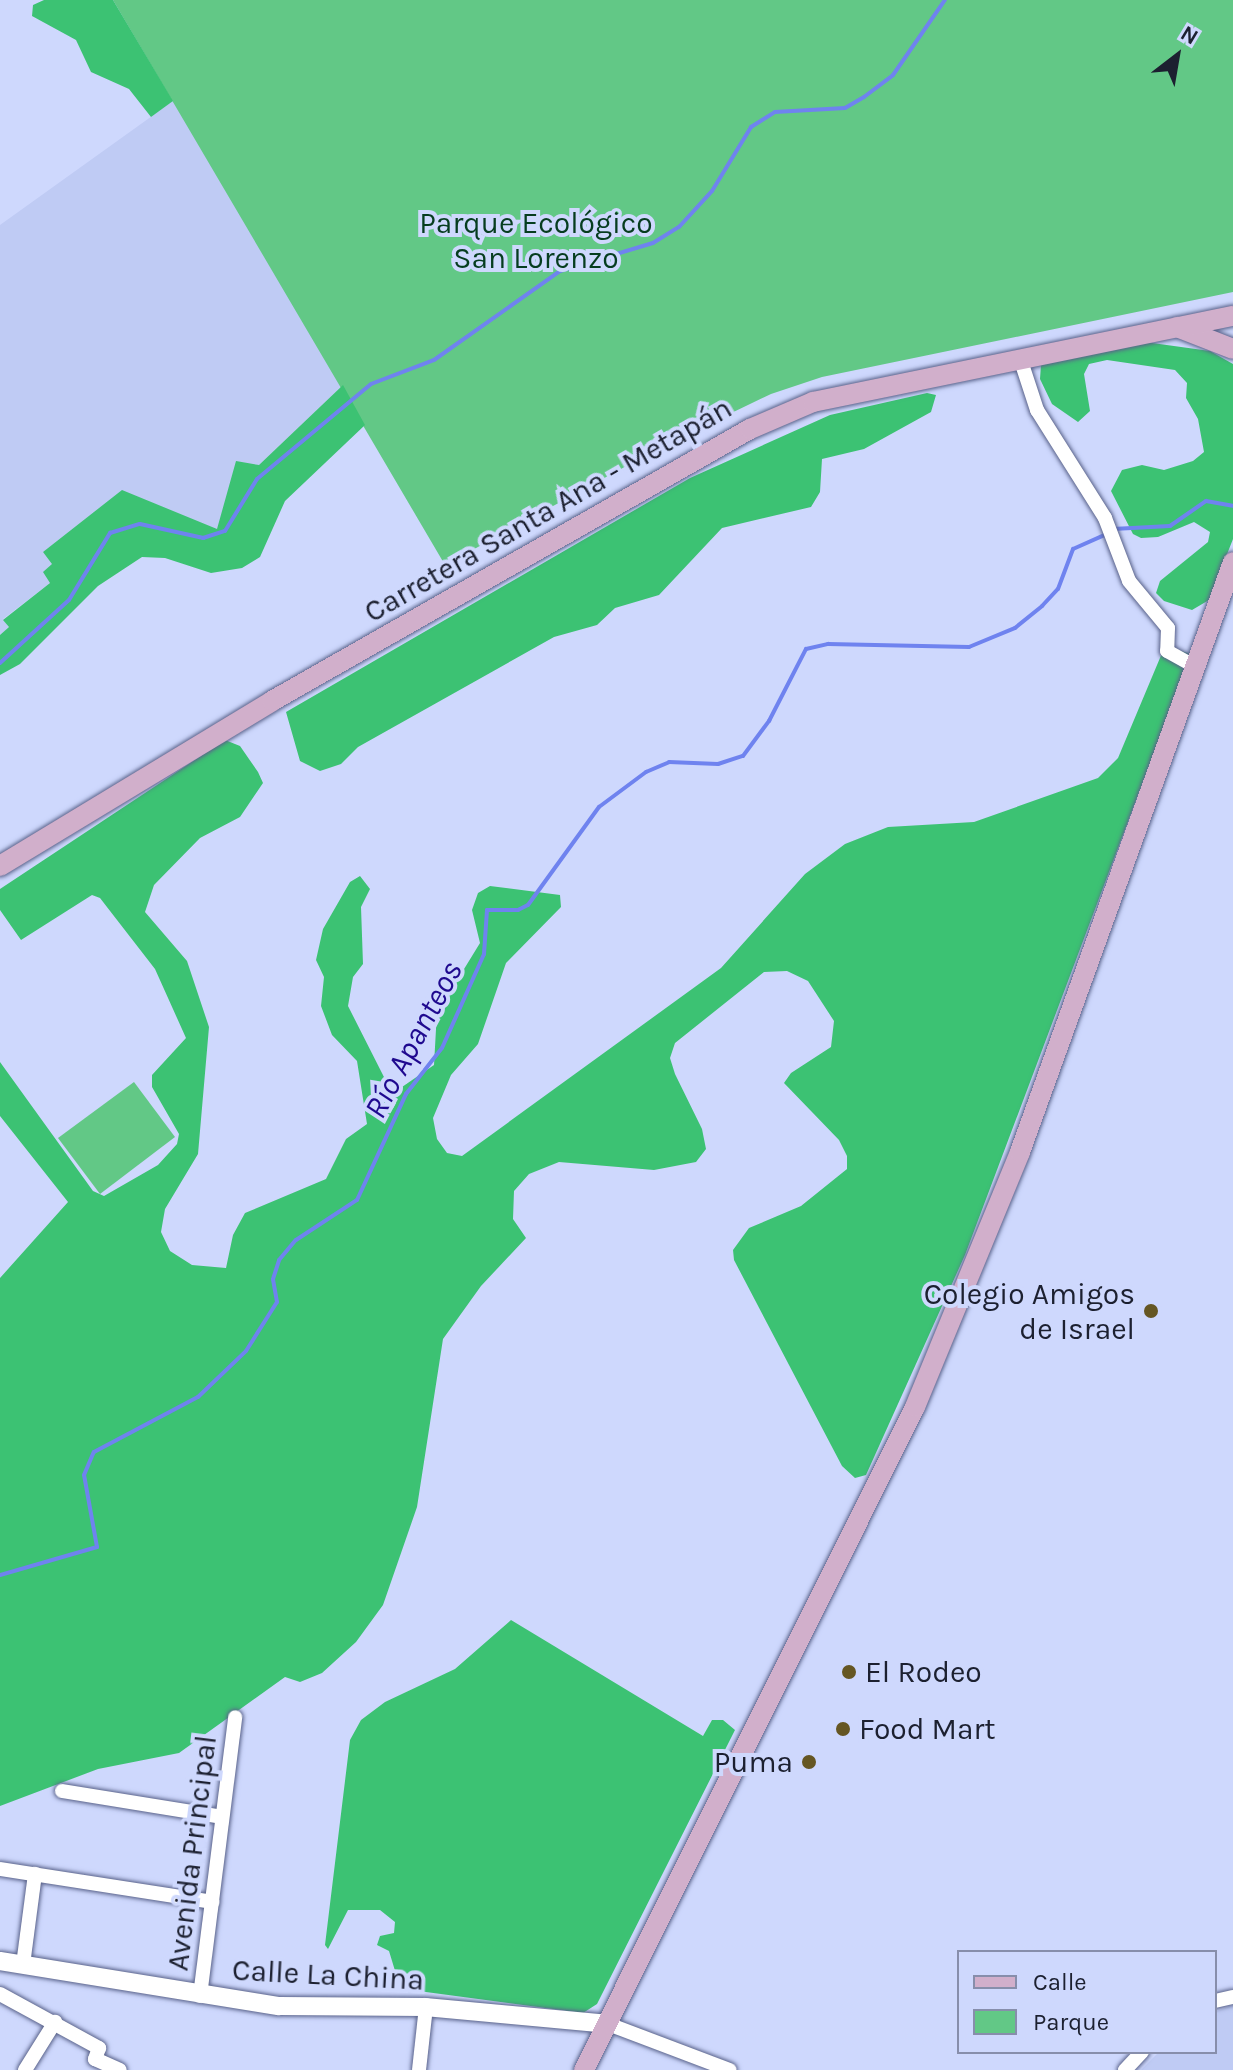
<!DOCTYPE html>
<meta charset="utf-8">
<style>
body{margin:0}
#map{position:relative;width:1233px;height:2070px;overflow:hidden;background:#ced8fd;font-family:Karla,sans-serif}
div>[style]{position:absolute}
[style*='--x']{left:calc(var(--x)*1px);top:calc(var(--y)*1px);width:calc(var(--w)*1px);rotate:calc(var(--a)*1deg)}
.built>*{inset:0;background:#bfcbf4}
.green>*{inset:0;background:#62c886}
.forest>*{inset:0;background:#3cc273}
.stream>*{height:4px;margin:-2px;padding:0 2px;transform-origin:2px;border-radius:2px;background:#6f83ef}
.roads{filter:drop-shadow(0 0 2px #59628a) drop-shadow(0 0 2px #59628a)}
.street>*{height:14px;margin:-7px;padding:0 7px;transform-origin:7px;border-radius:7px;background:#fff}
.secondary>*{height:18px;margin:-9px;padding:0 9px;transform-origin:9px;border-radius:9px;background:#fff}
.primary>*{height:20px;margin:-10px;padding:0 10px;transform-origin:10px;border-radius:10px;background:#d1afcb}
.dots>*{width:22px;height:22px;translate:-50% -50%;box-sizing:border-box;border:4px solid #ced8fd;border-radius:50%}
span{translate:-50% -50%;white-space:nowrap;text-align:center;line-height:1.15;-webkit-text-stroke:8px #ced8fd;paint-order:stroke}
.park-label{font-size:30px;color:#063d1f}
.street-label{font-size:30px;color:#1c2030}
.poi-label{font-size:30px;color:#1c2030}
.right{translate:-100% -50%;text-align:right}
.left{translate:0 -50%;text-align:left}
.water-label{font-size:32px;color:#1f098f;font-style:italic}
.legend{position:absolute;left:957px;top:1950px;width:260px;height:104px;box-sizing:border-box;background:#ced8fd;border:2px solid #878eab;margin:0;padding:10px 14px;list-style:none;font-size:24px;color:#1c2030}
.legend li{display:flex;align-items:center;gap:16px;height:40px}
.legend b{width:40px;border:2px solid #878eab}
.north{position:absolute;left:1137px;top:16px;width:80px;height:80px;-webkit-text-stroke:6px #ced8fd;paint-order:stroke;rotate:31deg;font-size:22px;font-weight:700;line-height:32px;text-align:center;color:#1c2030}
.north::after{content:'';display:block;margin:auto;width:28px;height:36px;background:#1c2030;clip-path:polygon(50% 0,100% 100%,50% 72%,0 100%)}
</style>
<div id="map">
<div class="built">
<div style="clip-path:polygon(173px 101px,343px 385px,259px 465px,217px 529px,43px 552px,53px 564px,50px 583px,3px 619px,9px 627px,0 635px,0 225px)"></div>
<div style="clip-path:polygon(1233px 2005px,1233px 2070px,1141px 2070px,1159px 2052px,1215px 2052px,1215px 2012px)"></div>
</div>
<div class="green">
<div style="clip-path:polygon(113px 0,1233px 0,1233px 292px,822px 377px,771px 394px,663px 446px,445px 565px)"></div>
<div style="clip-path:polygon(134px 1082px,175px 1137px,100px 1194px,58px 1138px)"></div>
</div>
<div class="forest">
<div style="clip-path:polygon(44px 0,113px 0,173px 101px,151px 117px,129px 89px,91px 72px,76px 40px,32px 16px,33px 5px)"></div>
<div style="clip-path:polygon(1145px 342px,1210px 351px,1233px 364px,1233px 539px,1209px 600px,1192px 610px,1164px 601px,1156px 593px,1160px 581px,1208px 542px,1210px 532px,1194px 522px,1158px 537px,1141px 538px,1133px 534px,1111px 491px,1122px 470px,1142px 465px,1164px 470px,1193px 461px,1204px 452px,1198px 419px,1186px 398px,1187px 383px,1175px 370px,1107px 360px,1089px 364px,1084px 374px,1090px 411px,1078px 422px,1052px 404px,1040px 379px,1041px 365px)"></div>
<div style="clip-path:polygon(343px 385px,365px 425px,285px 501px,260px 557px,242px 568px,211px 573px,165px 558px,142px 557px,98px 586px,20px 664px,0 675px,0 635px,9px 627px,3px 620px,50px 583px,43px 572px,52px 564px,43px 552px,122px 490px,217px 529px,236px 461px,259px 465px)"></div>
<div style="clip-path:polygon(927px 393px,936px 395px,931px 412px,864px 449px,822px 459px,820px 492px,811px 507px,722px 528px,659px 595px,615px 608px,597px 625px,554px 637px,358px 747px,341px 764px,320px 771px,300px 761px,286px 712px,690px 478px,830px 415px)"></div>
<div style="clip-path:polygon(1165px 646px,1191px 654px,965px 1255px,866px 1475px,855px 1478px,842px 1466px,734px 1260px,733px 1250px,749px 1228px,801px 1206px,847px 1169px,847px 1156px,839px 1140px,784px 1083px,791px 1073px,831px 1047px,834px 1021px,808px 981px,787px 971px,764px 972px,675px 1043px,670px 1058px,675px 1074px,702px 1129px,706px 1149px,696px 1162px,654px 1170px,559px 1162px,529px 1174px,514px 1191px,513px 1219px,526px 1238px,481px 1286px,443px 1339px,417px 1507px,383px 1605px,356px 1642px,322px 1673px,300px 1682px,285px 1677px,179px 1753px,98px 1769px,0 1806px,0 1278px,68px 1202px,0 1116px,0 1062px,93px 1191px,104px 1196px,158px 1165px,177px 1144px,179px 1134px,152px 1087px,152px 1075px,186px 1038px,155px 969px,100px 898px,92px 895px,21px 940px,0 910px,0 889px,225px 740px,240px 746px,258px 772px,263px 783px,240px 817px,200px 838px,154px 885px,145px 912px,187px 961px,209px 1027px,198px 1154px,165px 1209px,161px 1232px,170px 1251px,192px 1265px,226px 1268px,233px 1235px,245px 1213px,326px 1179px,346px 1139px,367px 1124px,357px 1061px,332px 1035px,321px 1006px,324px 977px,316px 960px,323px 929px,350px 882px,360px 876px,370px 889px,361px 907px,363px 964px,353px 977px,348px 1006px,386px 1081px,402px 1087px,434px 1065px,438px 993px,453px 987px,480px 943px,472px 910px,478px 893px,490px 886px,560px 895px,561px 907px,506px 963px,478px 1044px,451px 1075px,433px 1118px,437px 1139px,447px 1153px,462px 1156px,721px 968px,805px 874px,845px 844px,888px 827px,974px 822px,1098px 778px,1118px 758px)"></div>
<div style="clip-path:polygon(511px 1620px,703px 1736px,712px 1720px,723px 1720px,735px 1730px,597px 2004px,583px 2013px,411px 1990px,396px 1974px,389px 1951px,377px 1945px,380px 1936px,394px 1933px,395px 1922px,380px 1910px,348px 1910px,328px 1949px,325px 1945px,350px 1740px,361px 1720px,385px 1702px,455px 1669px)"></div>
</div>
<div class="stream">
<div style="--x:1113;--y:529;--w:57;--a:-3"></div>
<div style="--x:1170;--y:526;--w:44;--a:-34.8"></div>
<div style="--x:1206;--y:501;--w:27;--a:10"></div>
<div style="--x:0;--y:663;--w:93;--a:-42.4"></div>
<div style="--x:69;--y:600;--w:79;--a:-58.5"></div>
<div style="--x:110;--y:533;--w:31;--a:-17"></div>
<div style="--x:140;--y:524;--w:65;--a:12.5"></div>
<div style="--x:203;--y:538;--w:23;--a:-18"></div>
<div style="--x:225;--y:531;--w:61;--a:-58.4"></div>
<div style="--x:257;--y:479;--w:148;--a:-39.8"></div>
<div style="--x:371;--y:384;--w:67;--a:-20.9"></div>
<div style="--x:434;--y:360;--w:154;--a:-35.2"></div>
<div style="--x:560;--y:271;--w:97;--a:-16.8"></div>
<div style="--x:653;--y:243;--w:31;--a:-32"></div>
<div style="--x:679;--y:227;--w:49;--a:-47.5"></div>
<div style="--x:712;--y:191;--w:75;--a:-58.6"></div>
<div style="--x:751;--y:127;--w:28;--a:-32"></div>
<div style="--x:775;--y:112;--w:70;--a:-3.3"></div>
<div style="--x:845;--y:108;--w:22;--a:-30"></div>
<div style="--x:864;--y:97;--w:36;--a:-37"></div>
<div style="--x:893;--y:75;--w:91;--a:-55.3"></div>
<div style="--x:0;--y:1575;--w:101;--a:-16.1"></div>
<div style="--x:97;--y:1547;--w:73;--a:-100.2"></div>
<div style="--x:84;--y:1475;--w:25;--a:-67"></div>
<div style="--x:94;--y:1452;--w:118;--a:-27.9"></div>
<div style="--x:198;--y:1397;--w:66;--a:-43.8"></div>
<div style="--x:246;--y:1351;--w:58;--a:-57.7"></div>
<div style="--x:277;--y:1302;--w:23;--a:-100"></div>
<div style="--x:273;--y:1279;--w:20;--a:-72"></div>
<div style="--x:279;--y:1260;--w:26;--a:-50"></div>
<div style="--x:296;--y:1240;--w:73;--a:-33.3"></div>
<div style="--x:357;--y:1200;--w:117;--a:-65.2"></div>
<div style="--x:406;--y:1094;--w:58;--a:-52"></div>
<div style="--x:442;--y:1048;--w:103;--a:-65.9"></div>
<div style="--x:484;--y:954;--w:44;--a:-86.1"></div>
<div style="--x:487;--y:910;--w:31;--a:0"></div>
<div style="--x:518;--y:910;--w:11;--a:-27"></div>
<div style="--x:528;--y:905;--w:121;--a:-54.1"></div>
<div style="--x:599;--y:807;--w:59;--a:-36.7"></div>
<div style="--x:646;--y:772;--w:25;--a:-23"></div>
<div style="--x:669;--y:762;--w:49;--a:2.3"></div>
<div style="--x:718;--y:764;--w:26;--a:-18"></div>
<div style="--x:743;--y:756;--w:44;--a:-53.4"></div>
<div style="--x:769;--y:721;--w:81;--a:-62.8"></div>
<div style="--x:806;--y:649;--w:23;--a:-13"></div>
<div style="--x:828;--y:644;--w:141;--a:1.2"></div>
<div style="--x:969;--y:647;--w:50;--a:-22.4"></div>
<div style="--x:1015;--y:628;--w:35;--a:-39"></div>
<div style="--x:1042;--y:606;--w:23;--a:-47"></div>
<div style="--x:1058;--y:589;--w:43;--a:-69.4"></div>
<div style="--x:1073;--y:549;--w:36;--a:-24"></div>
</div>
<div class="roads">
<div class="street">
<div style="--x:1020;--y:358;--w:55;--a:71.9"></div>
<div style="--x:1037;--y:410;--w:128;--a:57.8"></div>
<div style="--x:1105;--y:518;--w:67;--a:69.1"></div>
<div style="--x:1129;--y:581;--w:61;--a:50.3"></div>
<div style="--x:1168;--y:628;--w:23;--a:92"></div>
<div style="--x:1167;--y:651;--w:33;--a:29"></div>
<div style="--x:62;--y:1791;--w:162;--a:9.2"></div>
<div style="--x:0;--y:1869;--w:215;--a:8.8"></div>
<div style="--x:23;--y:1965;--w:92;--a:-82.5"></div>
<div style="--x:0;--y:1994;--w:113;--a:28.6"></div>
<div style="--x:99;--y:2048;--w:12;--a:110"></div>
<div style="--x:95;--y:2059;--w:27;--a:24"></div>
<div style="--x:200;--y:1996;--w:281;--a:-82.8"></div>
<div style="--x:1215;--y:2001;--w:18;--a:-13"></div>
<div style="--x:608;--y:2024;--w:130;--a:20.7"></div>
<div style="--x:25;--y:2070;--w:57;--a:-58"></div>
<div style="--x:419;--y:2070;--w:63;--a:-83.7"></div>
<div style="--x:1125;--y:2070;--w:25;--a:-47"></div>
</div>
<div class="secondary">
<div style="--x:0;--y:1961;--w:283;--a:9.2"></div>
<div style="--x:279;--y:2006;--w:147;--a:0.4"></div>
<div style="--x:426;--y:2007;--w:183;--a:5.3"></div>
</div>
<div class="primary">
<div style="--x:1177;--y:327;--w:60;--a:21.4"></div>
<div style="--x:0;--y:866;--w:318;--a:-31.2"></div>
<div style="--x:272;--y:701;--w:550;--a:-29.64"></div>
<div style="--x:750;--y:429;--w:69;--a:-23.2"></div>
<div style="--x:813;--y:402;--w:429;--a:-11.6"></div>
<div style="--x:584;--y:2070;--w:741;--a:-63.47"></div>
<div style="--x:915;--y:1407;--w:276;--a:-67.6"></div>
<div style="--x:1020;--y:1152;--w:627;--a:-70.15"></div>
</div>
</div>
<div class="dots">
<div style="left:1151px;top:1311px;background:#655623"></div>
<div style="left:849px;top:1672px;background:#655623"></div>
<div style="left:843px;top:1729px;background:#655623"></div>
<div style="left:809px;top:1762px;background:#655623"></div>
</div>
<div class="park-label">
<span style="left:536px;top:240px">Parque Ecológico<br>San Lorenzo</span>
</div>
<div class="street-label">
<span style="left:548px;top:510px;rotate:-30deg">Carretera Santa Ana - Metapán</span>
<span style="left:192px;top:1853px;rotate:-83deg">Avenida Principal</span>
<span style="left:328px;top:1975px;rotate:3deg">Calle La China</span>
</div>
<div class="poi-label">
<span class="right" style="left:1135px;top:1311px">Colegio Amigos<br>de Israel</span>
<span class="left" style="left:865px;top:1672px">El Rodeo</span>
<span class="left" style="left:859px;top:1729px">Food Mart</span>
<span class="right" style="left:793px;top:1762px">Puma</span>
</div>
<div class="water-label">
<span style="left:414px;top:1040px;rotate:-62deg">Río Apanteos</span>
</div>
<ul class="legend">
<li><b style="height:10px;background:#d1afcb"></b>Calle</li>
<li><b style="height:22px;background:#62c886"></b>Parque</li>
</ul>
<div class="north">N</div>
</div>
